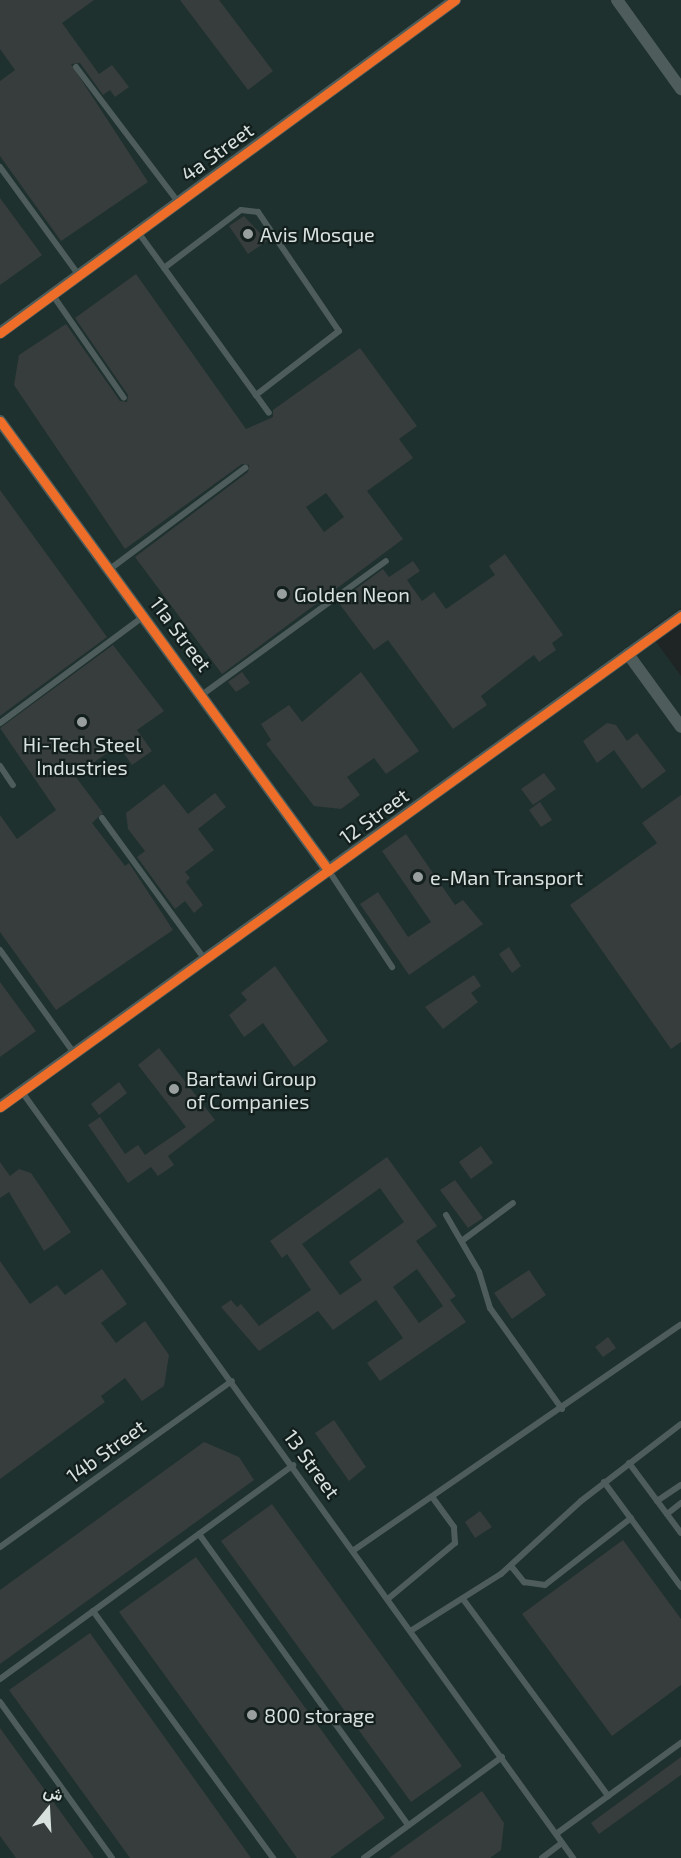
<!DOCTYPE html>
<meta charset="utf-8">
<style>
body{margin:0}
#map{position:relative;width:681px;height:1858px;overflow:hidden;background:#1f2524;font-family:"Exo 2",Vazirmatn,sans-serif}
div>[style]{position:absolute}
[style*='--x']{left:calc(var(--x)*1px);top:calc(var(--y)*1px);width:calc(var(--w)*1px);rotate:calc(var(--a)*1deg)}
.built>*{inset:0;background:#1e312e}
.building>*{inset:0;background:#373d3c}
.service>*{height:6px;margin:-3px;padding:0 3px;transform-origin:3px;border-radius:3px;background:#4e5d5b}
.minor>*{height:12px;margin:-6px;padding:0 6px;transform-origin:6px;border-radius:6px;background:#4e5d5b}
.cycleway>*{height:9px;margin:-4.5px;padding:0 4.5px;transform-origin:4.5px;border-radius:4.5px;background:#ee6e29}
.dots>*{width:16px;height:16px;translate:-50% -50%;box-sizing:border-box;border:3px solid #121f1d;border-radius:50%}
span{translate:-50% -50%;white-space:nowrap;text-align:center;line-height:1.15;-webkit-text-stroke:4.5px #121f1d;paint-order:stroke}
.street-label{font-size:20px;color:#d9e1df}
.poi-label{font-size:20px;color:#d9e1df}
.left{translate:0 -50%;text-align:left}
.north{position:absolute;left:18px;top:1780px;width:60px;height:60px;-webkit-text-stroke:4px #121f1d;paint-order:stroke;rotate:18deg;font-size:16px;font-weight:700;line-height:24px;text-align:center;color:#d9e1df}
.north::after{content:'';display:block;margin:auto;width:21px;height:27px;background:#d9e1df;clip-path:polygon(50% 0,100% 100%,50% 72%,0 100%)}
</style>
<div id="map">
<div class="built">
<div style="clip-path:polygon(0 0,681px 0,681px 608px,648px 631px,681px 676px,681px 1858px,0 1858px)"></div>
</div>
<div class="building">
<div style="clip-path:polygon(0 0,94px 0,62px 23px,99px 74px,112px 65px,129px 87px,115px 97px,110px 90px,103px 95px,80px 63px,71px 64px,148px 182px,61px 241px,0 156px,0 81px,15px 70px,0 49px)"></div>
<div style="clip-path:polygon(180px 0,219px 0,273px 71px,248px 90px)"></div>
<div style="clip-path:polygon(0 198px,42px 255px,0 285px)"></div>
<div style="clip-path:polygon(244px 216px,267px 241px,248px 254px,229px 226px)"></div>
<div style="clip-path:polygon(evenodd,136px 274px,246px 429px,273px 417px,273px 410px,360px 348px,417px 426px,399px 439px,413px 458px,367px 491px,403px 539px,222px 674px,135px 557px,248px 472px,249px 465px,242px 464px,125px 549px,14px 385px,19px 355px,66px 324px,120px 401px,127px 402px,128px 395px,75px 318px,136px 274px,326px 493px,344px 517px,324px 532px,306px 507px,326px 493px)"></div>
<div style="clip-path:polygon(0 490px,107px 637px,0 716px)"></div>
<div style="clip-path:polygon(505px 554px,563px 635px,552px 643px,556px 650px,539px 662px,534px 655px,481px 696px,487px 705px,453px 729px,388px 640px,374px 650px,338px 602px,383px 569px,389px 577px,413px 561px,420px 571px,407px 580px,422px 601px,434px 592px,446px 609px,495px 575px,489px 566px)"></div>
<div style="clip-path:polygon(113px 645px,164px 711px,137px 730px,152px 751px,132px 765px,118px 745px,75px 776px,103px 813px,92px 823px,125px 866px,129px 863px,173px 930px,56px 1010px,0 932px,0 815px,17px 839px,56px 810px,0 728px)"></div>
<div style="clip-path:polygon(242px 672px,250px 683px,236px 692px,228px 682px)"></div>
<div style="clip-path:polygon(361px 672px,419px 751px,386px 774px,374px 758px,347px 777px,360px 795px,341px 809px,314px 806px,266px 744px,271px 740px,261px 724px,289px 705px,302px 722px)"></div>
<div style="clip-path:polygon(607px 723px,616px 725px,627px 741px,637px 733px,666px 771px,642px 789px,614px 750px,597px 763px,583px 741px)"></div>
<div style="clip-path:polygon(544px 773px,556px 789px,533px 805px,521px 789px)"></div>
<div style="clip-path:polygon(164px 784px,188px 814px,215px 793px,226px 807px,198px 829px,214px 850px,185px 872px,190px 878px,186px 882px,203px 905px,194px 913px,185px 901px,175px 909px,137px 857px,145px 851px,128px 829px,126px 813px)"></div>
<div style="clip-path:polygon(681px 795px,681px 1042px,671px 1049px,570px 905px,657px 843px,642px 823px)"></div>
<div style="clip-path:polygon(540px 802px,552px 820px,541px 827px,529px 810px)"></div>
<div style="clip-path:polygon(406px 834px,455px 905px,463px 900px,483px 924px,409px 975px,360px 904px,378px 892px,408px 937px,431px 922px,382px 851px)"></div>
<div style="clip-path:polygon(509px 947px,521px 966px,512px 973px,499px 954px)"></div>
<div style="clip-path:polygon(275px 966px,328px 1041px,294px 1067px,263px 1023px,244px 1037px,229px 1015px,247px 1000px,241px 993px)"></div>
<div style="clip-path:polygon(474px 975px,481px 986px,471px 993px,478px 1002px,443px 1029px,425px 1007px)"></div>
<div style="clip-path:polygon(0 982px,36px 1031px,0 1057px)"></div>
<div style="clip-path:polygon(159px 1048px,215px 1120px,168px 1156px,174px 1165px,158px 1176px,151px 1167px,128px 1183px,88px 1125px,100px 1117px,125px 1154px,138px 1145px,145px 1155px,186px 1127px,138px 1065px)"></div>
<div style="clip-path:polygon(119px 1082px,127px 1093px,99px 1115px,91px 1104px)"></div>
<div style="clip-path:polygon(481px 1146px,493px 1163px,471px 1179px,459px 1162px)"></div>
<div style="clip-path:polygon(evenodd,387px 1157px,437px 1226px,416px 1241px,456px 1296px,450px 1300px,466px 1322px,380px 1381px,367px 1363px,403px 1338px,376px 1300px,333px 1330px,318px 1311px,259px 1351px,221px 1307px,231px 1300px,237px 1307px,241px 1304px,259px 1326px,311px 1290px,287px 1254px,282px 1258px,270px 1241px,387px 1157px,380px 1188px,404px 1222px,349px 1262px,362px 1280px,340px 1295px,302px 1244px,380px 1188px,387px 1157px,417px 1269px,443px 1306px,419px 1323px,393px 1287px,417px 1269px)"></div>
<div style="clip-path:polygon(0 1162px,10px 1176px,19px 1169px,31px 1173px,71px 1232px,44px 1251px,9px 1192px,0 1198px)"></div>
<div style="clip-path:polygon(455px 1180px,483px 1218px,468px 1228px,440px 1190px)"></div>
<div style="clip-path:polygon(0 1261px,30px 1304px,57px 1285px,65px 1295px,102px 1269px,127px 1304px,101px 1323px,116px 1343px,145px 1321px,169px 1355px,164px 1386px,142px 1401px,125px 1378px,101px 1396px,105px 1402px,0 1479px)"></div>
<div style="clip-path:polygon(529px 1270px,546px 1295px,512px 1319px,494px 1293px)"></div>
<div style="clip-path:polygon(608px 1337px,616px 1348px,603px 1357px,595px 1347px)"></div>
<div style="clip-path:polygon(334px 1420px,366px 1467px,349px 1481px,315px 1433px)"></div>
<div style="clip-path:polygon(204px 1442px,239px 1457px,254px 1480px,0 1664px,0 1590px)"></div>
<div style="clip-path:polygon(272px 1504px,462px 1766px,411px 1802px,221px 1541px)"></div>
<div style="clip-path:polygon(480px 1511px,492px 1527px,475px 1538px,465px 1522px)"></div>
<div style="clip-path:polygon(623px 1540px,681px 1619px,681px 1685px,612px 1736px,522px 1614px)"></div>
<div style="clip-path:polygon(196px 1557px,385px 1818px,330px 1858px,297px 1858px,119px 1612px)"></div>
<div style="clip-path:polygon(90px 1633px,251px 1858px,130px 1858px,9px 1690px)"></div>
<div style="clip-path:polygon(0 1728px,94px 1858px,16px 1858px,0 1836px)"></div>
<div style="clip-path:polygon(681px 1757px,681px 1775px,599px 1834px,591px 1823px)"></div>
<div style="clip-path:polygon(482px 1791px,504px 1823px,501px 1850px,490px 1858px,389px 1858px)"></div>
</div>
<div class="service">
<div style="--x:76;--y:67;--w:169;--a:52.9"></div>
<div style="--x:0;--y:167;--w:132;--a:53.9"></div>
<div style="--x:138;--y:232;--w:223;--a:54.1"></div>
<div style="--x:164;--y:268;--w:96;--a:-37"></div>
<div style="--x:241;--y:210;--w:17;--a:7"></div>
<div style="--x:258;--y:212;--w:144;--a:55.8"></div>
<div style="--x:339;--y:331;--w:105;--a:142.4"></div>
<div style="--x:52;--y:294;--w:126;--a:55.3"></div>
<div style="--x:110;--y:569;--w:169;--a:-36.8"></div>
<div style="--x:203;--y:694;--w:226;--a:-36"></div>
<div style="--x:0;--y:723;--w:179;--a:-36.6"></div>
<div style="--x:0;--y:766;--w:23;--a:56"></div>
<div style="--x:102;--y:818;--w:175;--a:54"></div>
<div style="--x:329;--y:871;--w:115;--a:56.7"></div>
<div style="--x:0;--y:950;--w:127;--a:54.3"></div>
<div style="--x:22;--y:1092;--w:944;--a:54.27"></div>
<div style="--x:446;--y:1215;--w:66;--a:59.9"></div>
<div style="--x:479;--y:1272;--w:38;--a:73"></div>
<div style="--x:490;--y:1308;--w:124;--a:54.5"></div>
<div style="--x:463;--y:1240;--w:62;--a:-36.5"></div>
<div style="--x:629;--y:1463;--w:87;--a:53.4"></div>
<div style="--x:604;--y:1482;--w:130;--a:53.7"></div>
<div style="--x:657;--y:1501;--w:29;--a:-34"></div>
<div style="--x:667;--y:1514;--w:18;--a:-38"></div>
<div style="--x:199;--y:1534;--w:358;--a:54.3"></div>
<div style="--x:0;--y:1547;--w:285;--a:-35.6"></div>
<div style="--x:354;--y:1550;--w:397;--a:-34.6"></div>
<div style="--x:511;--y:1566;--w:21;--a:51"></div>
<div style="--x:524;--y:1582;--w:21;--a:8"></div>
<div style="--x:545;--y:1585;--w:109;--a:-37.9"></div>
<div style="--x:389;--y:1598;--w:86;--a:-39.8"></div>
<div style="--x:455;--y:1543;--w:16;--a:-94"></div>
<div style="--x:454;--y:1527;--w:36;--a:-126"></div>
<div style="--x:463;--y:1599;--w:245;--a:53.6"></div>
<div style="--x:93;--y:1611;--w:306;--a:53.9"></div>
<div style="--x:412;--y:1630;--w:105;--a:-32.2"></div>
<div style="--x:501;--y:1574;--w:108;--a:-42.4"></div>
<div style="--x:581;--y:1501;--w:126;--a:-37.6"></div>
<div style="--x:0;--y:1679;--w:363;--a:-36.1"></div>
<div style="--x:0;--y:1702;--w:192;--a:54.3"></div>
<div style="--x:556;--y:1834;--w:155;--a:-36.1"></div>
<div style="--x:364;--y:1858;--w:171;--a:-36.2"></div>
<div style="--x:542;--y:1858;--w:25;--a:-37"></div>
</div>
<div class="minor">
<div style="--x:617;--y:0;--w:110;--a:54.3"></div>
<div style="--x:0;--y:333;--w:564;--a:-36.2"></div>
<div style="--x:0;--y:421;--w:557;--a:53.83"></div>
<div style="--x:628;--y:654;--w:90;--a:54"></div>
<div style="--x:0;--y:1107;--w:840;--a:-35.79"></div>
</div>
<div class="cycleway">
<div style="--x:0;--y:333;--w:564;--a:-36.2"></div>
<div style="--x:0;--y:421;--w:557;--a:53.83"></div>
<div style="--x:0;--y:1107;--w:840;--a:-35.79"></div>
</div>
<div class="dots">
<div style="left:248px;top:234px;background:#989f9e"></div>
<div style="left:282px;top:594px;background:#989f9e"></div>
<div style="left:82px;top:722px;background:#989f9e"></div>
<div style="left:418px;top:877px;background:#989f9e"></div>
<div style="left:174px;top:1089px;background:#989f9e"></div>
<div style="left:252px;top:1715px;background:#989f9e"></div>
</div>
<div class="street-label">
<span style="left:217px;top:152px;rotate:-36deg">4a Street</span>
<span style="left:181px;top:634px;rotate:53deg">11a Street</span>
<span style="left:374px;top:816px;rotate:-36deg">12 Street</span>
<span style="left:106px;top:1451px;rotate:-36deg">14b Street</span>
<span style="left:312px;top:1464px;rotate:54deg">13 Street</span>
</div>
<div class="poi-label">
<span class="left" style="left:260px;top:234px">Avis Mosque</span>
<span class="left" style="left:294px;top:594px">Golden Neon</span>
<span style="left:82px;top:756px">Hi-Tech Steel<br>Industries</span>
<span class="left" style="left:430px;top:877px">e-Man Transport</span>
<span class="left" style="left:186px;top:1090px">Bartawi Group<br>of Companies</span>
<span class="left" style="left:264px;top:1715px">800 storage</span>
</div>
<div class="north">ش</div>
</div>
